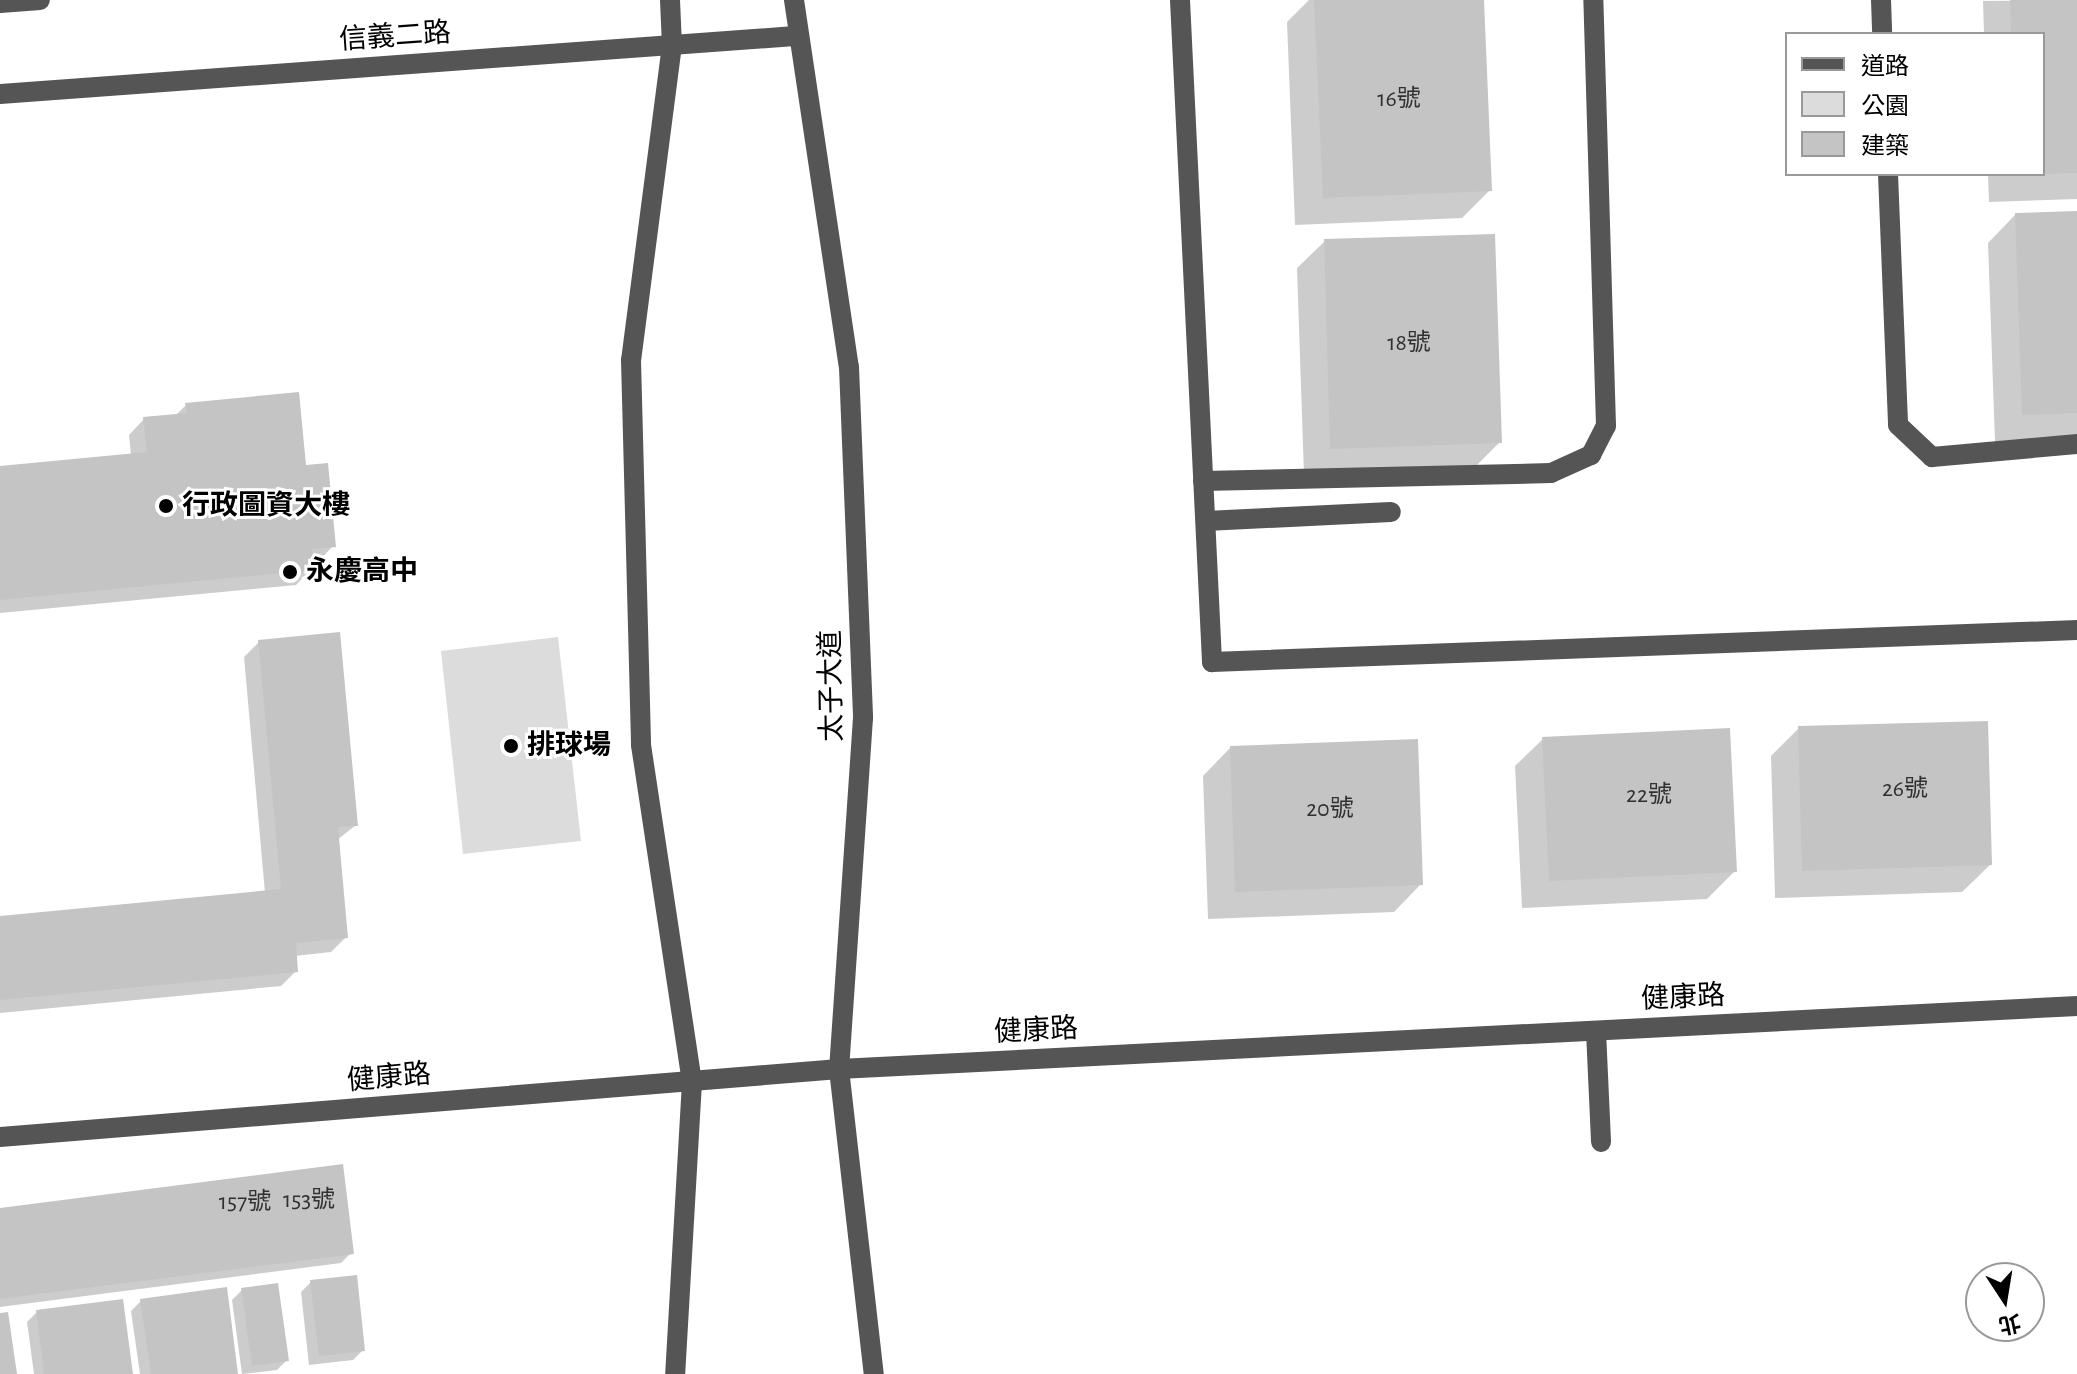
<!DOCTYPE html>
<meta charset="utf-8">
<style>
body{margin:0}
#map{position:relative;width:2077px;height:1374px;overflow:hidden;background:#fff;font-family:"Alegreya Sans","Noto Sans TC",sans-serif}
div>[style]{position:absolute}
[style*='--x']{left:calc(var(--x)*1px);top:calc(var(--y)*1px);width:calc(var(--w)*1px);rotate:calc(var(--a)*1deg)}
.green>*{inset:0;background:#dcdcdc}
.shadow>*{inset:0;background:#0003}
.building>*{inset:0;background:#c4c4c4}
.minor>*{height:20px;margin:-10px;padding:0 10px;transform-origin:10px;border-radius:10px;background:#555}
.dots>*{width:22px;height:22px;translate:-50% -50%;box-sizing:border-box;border:4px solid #fff;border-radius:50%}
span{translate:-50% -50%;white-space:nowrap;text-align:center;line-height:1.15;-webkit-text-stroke:6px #fff;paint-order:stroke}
.number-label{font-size:24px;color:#313131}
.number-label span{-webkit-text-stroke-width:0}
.street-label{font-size:28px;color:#000}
.poi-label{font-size:28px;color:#000;font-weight:700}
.left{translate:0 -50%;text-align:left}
.legend{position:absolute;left:1785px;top:32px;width:260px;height:144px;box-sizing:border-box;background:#fff;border:2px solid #999;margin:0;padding:10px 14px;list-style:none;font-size:24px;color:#000}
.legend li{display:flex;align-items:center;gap:16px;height:40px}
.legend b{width:40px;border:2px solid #999}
.north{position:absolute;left:1965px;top:1262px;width:80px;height:80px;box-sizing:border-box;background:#fff;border:2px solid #999;border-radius:50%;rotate:168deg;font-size:22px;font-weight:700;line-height:32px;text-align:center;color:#000}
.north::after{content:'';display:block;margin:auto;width:28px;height:36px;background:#000;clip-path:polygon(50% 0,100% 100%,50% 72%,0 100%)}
</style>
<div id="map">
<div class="green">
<div style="clip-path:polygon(558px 637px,581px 841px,463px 854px,441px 651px)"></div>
</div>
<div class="shadow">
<div style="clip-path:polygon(1309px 0,1482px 0,1490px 190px,1462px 218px,1295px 225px,1287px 22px)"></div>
<div style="clip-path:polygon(2077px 0,2077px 199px,1989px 202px,1988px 174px,2043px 174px,2043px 34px,1984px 34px,1983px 1px)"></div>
<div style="clip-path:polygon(2077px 213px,2077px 439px,1995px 442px,1988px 243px,2015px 215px)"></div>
<div style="clip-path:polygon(1325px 241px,1500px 442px,1472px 470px,1304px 475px,1297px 268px)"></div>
<div style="clip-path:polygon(186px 405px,304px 467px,333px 546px,296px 585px,0 613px,0 468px,131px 455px,129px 435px,144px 419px,175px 416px)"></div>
<div style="clip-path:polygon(259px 642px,356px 825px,337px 840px,346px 937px,331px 952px,295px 956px,296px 971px,281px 986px,0 1013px,0 918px,265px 893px,244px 657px)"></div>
<div style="clip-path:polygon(1799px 728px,1990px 865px,1962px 892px,1775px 898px,1771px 756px)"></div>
<div style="clip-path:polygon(1543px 739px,1735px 871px,1707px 899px,1522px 908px,1515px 766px)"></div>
<div style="clip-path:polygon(1230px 748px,1421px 884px,1394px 912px,1208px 919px,1203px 776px)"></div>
<div style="clip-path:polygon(0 1210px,351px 1253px,341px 1263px,0 1307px)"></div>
<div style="clip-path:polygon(311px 1282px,363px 1350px,353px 1360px,309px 1365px,301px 1292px)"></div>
<div style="clip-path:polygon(242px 1290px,287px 1360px,277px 1370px,242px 1374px,232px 1300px)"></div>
<div style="clip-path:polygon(141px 1301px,236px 1374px,140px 1374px,131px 1311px)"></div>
<div style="clip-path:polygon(37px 1312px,131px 1374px,34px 1374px,27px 1322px)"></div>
</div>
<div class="building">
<div style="clip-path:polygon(1314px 0,1484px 0,1492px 191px,1323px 198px)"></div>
<div style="clip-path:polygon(2010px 0,2077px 0,2077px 173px,2043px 174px,2043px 34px,2011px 34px)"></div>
<div style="clip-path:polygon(2077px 211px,2077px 413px,2022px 415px,2015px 213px)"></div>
<div style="clip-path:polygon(1495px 234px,1502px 443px,1330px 449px,1324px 239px)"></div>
<div style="clip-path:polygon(299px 392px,306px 465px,328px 463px,336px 547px,312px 549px,314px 570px,0 600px,0 466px,147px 452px,143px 417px,187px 413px,185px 403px)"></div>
<div style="clip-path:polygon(340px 632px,358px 826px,338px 827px,348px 938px,296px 943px,298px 972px,0 1000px,0 916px,281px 889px,258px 640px)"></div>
<div style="clip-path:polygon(1988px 721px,1992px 865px,1802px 871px,1798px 726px)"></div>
<div style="clip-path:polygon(1730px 728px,1737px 872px,1549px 881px,1542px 737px)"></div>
<div style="clip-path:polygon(1418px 739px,1423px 885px,1235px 892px,1230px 746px)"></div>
<div style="clip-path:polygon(343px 1164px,354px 1254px,0 1299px,0 1208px)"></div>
<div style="clip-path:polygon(357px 1275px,365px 1351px,319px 1356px,310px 1280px)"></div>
<div style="clip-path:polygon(278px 1283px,289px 1361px,252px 1366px,241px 1288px)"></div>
<div style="clip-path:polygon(227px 1287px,238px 1374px,151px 1374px,140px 1299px)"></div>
<div style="clip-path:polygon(123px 1299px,133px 1374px,44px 1374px,36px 1310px)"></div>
<div style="clip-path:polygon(8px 1312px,17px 1374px,0 1374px,0 1313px)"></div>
</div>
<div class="minor">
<div style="--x:670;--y:0;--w:45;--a:87.5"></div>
<div style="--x:672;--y:45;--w:318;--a:97.4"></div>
<div style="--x:631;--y:360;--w:385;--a:88.5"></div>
<div style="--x:641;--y:745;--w:341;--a:81.4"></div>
<div style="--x:692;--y:1082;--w:292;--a:93.3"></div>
<div style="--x:794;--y:0;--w:371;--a:81.5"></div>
<div style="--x:849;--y:367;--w:351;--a:87.7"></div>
<div style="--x:863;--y:718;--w:352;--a:93.9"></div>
<div style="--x:839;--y:1069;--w:307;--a:83.5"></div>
<div style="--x:1180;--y:0;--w:663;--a:87.23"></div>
<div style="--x:1212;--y:662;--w:866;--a:-2.12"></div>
<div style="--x:1881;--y:0;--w:34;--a:88"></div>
<div style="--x:0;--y:3;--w:40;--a:-4.3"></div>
<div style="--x:0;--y:94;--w:797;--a:-4.17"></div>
<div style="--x:1888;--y:174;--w:251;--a:87.7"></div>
<div style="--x:1898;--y:425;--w:47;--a:43.3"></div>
<div style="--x:1932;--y:457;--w:146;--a:-5.1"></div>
<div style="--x:1203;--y:481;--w:348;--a:-1.3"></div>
<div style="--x:1551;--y:473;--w:44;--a:-24.2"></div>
<div style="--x:1591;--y:455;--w:33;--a:-63"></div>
<div style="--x:1606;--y:426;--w:426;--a:-91.7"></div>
<div style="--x:1206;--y:521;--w:185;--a:-2.8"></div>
<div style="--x:1596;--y:1031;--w:111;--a:87.4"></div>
<div style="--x:0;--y:1137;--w:842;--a:-4.63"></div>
<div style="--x:839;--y:1069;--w:1240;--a:-2.91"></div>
</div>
<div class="dots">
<div style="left:166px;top:506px;background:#000"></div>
<div style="left:290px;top:572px;background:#000"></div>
<div style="left:511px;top:746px;background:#000"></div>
</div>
<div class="number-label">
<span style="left:1399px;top:100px">16號</span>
<span style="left:1409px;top:344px">18號</span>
<span style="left:1905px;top:790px">26號</span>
<span style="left:1649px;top:796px">22號</span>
<span style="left:1330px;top:810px">20號</span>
<span style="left:309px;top:1201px">153號</span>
<span style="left:245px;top:1203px">157號</span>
</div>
<div class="street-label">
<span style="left:395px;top:37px;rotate:-4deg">信義二路</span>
<span style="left:832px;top:686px;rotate:-91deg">太子大道</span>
<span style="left:1683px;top:998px;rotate:-3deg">健康路</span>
<span style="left:1036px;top:1031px;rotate:-3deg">健康路</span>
<span style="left:389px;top:1078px;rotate:-5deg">健康路</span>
</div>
<div class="poi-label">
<span class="left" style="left:182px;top:506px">行政圖資大樓</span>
<span class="left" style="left:306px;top:572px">永慶高中</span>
<span class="left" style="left:527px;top:746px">排球場</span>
</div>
<ul class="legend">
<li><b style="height:10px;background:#555"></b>道路</li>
<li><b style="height:22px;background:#dcdcdc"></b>公園</li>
<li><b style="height:22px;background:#c4c4c4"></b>建築</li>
</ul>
<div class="north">北</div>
</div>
